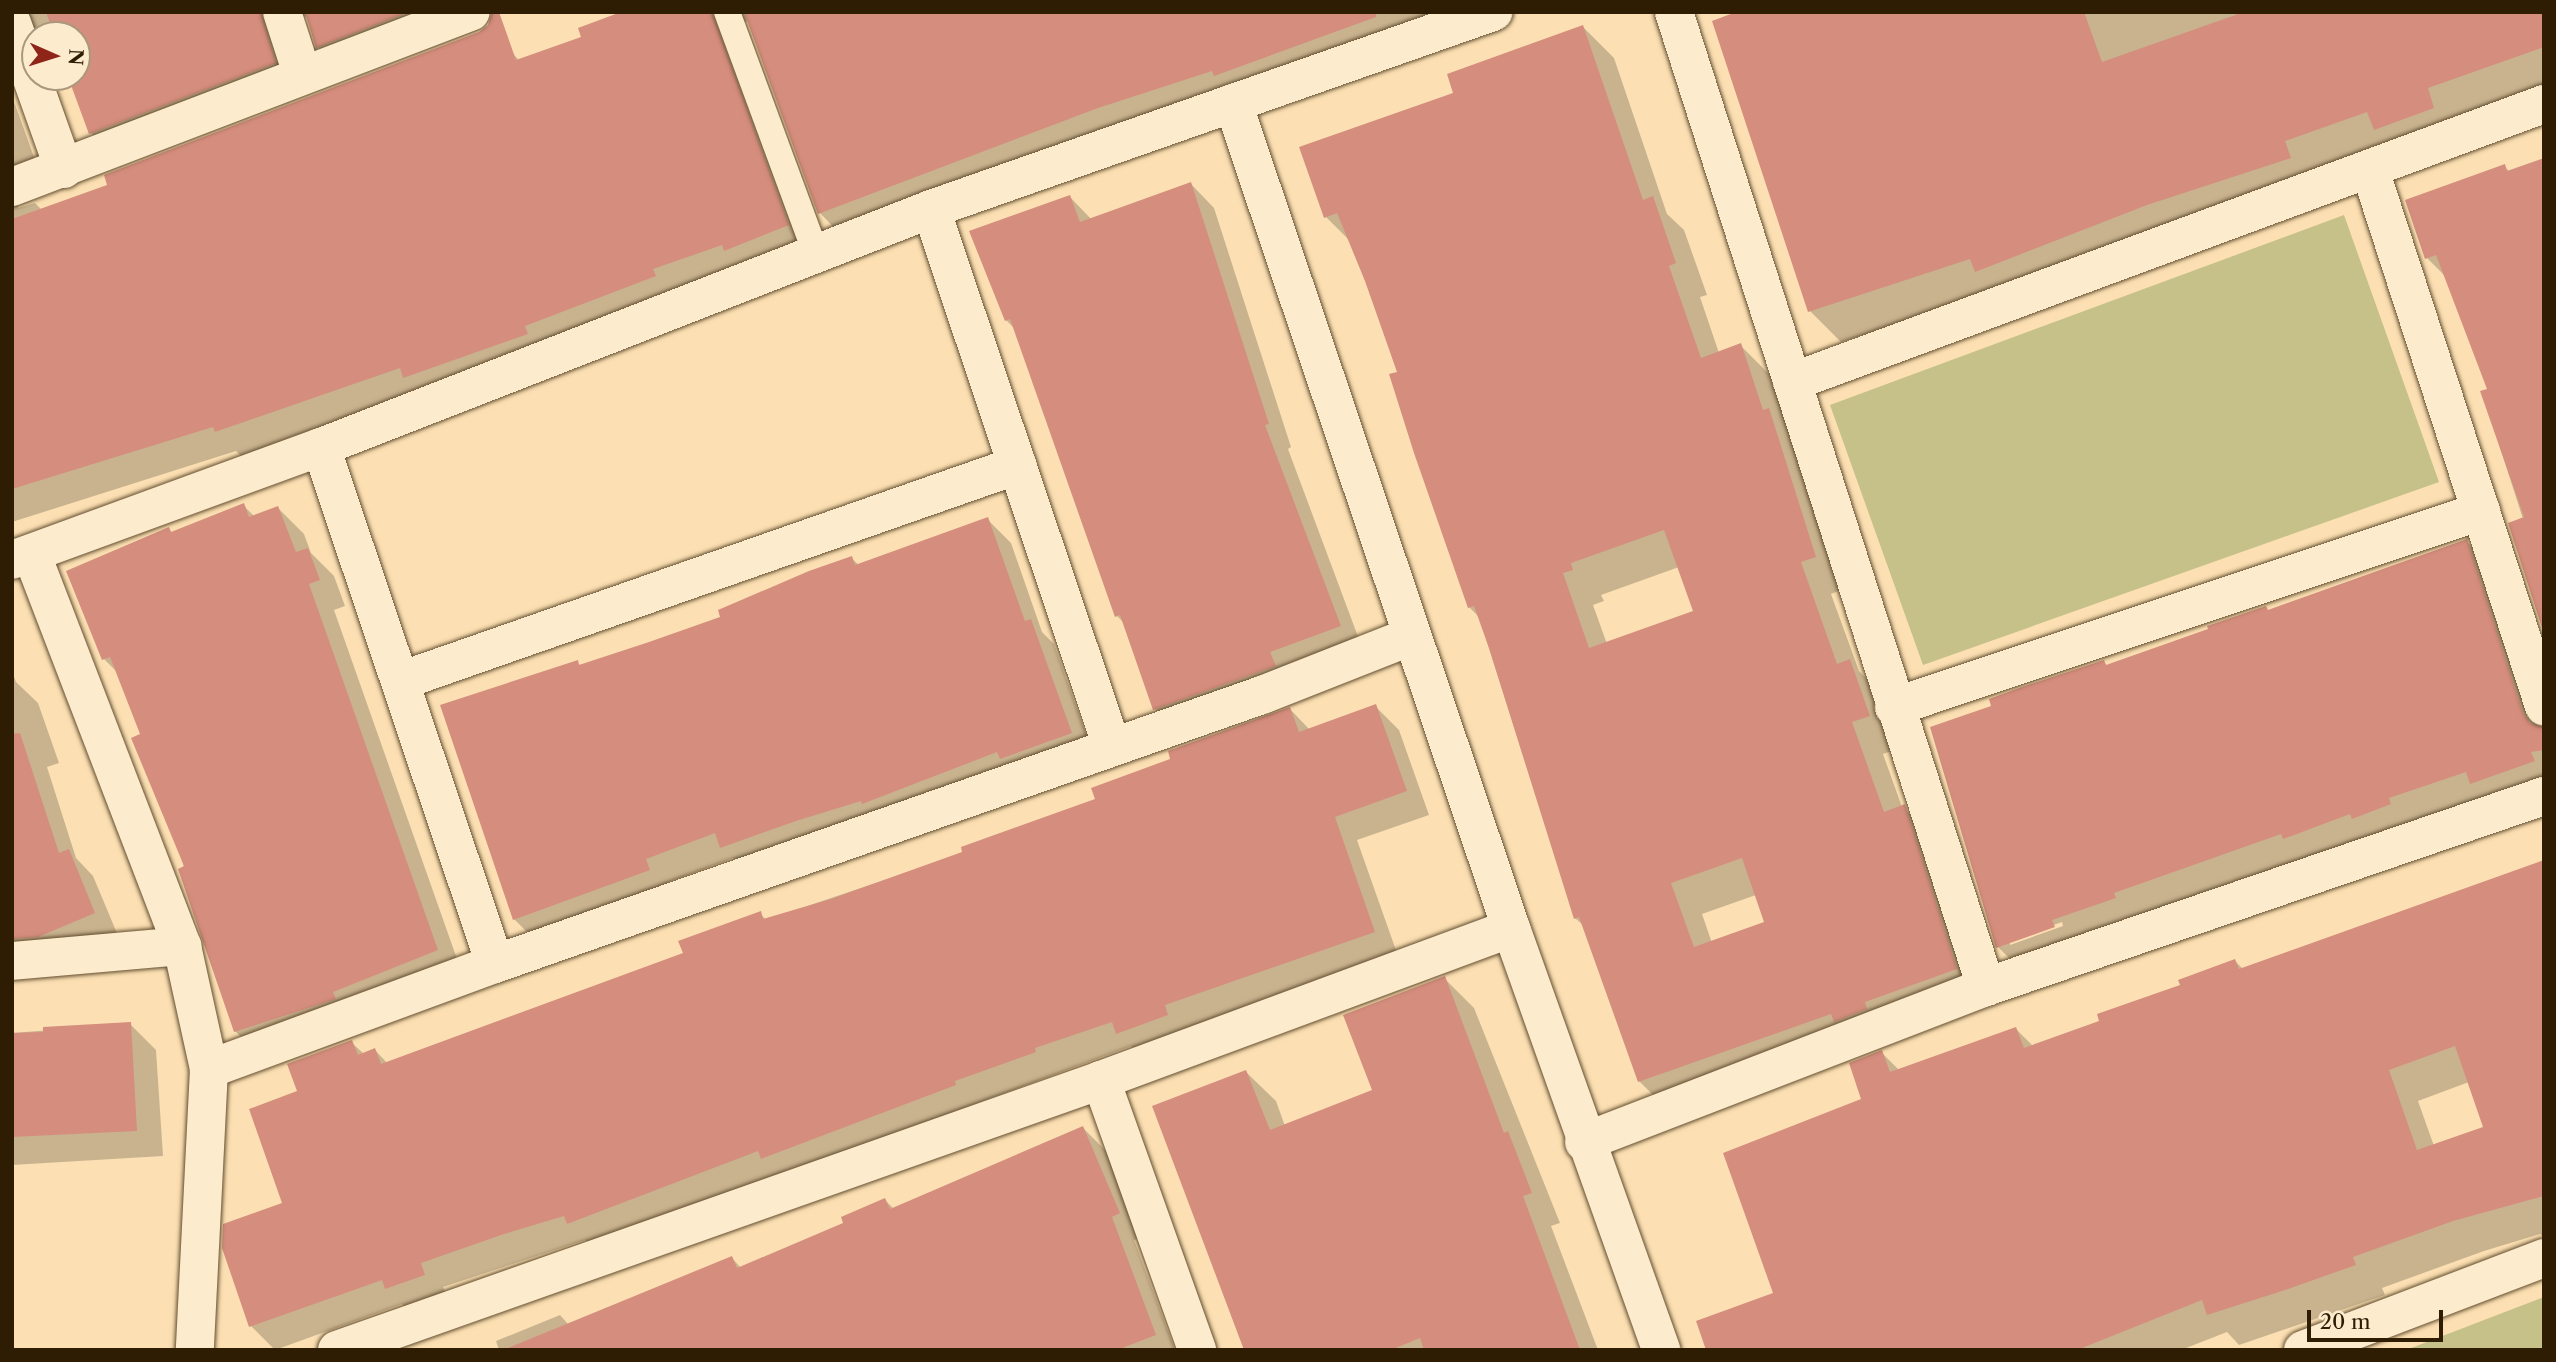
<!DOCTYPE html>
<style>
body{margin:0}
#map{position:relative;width:2556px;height:1362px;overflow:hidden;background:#fce0b3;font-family:"Libre Caslon Text",serif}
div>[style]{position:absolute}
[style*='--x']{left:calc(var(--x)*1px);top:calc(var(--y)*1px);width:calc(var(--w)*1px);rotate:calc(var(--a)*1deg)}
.green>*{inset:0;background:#c5c188}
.shadow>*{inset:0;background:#0003}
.building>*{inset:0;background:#d58d7d}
.roads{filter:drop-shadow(0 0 2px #624d2f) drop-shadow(0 0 2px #624d2f)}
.service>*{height:26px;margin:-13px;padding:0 13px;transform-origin:13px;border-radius:13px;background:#fdebce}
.minor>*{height:38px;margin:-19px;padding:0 19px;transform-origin:19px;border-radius:19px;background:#fdebce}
span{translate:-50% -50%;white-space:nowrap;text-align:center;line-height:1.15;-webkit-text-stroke:6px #fdebce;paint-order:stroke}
.frame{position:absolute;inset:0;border:14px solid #2e1c03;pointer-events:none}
.north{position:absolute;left:21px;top:21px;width:70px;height:70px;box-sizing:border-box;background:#fdebce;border:2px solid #aa987d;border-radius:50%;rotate:93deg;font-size:19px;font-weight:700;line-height:28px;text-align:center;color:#2e1c03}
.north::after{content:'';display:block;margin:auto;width:24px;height:32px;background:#8f2418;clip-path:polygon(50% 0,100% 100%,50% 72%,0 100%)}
.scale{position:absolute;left:2307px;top:1310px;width:136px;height:32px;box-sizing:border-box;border:4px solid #2e1c03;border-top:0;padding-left:9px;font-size:21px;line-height:24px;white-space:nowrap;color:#2e1c03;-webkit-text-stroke:5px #fdebce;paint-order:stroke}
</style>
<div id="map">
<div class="green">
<div style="clip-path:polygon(2344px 215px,2439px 482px,1923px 665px,1830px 405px)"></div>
<div style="clip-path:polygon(2544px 1297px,2544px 1350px,2406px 1350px)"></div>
</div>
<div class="shadow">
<div style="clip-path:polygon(12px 12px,496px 12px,342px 71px,318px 47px,307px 17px,299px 15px,299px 88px,115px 158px,91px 133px,70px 77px,77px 77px,77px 35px,44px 35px)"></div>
<div style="clip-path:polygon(657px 12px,1457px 12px,844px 238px,820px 213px,749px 20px,738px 27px,812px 250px,241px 456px,236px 451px,12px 522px,12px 96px,44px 185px,19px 197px,18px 208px,35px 203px,42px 210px,512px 53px,520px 61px)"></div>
<div style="clip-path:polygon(1741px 12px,2544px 12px,2544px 88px,1997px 291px,1841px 342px,1810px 311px)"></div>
<div style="clip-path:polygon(evenodd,1583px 27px,1614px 58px,1667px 214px,1684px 230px,1707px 295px,1700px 297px,1719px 353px,1740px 345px,1772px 377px,1846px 588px,1831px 594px,1859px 671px,1881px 693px,1900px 748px,1883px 754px,1902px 807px,1936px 838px,1988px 1001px,1671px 1113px,1639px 1081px,1585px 927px,1575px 918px,1479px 617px,1469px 607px,1399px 373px,1351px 242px,1326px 217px,1456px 94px,1583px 27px,1679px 567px,1695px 612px,1607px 644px,1593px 605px,1604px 601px,1601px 595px,1679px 567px,1583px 27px,1756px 895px,1766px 923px,1712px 943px,1702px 914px,1756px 895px)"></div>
<div style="clip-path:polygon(2504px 166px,2510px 172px,2544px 629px,2523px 519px,2482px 392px,2489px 390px,2446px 277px,2427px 258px)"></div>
<div style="clip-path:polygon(1191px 184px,1214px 208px,1291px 447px,1288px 449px,1363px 650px,1178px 733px,1155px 709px,1125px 624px,1117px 616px,1016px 330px,1006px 320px,1070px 197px,1092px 220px)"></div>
<div style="clip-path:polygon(243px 505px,255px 517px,278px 508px,304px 534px,311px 553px,334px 576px,345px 606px,334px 610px,463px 976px,261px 1057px,235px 1031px,143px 735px,118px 673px,104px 659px,169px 529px,172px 533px)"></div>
<div style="clip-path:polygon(987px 519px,1011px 543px,1042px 632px,1054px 644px,1094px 757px,745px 871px,733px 858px,668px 882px,672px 894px,537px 942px,514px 919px,577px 662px,582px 667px,722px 618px,851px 558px,859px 565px)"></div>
<div style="clip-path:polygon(evenodd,2466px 541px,2490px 565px,2544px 740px,2544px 790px,2022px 971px,1998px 947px,1993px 707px,2103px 662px,2108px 667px,2466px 541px,2062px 922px,2063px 926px,2010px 945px,2010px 941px,2062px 922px)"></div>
<div style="clip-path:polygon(12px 671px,16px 682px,38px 703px,59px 763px,47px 767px,76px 858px,93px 876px,119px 938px,12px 949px)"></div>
<div style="clip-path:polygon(1375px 706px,1399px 730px,1429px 815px,1357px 840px,1398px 956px,1141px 1057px,1131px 1046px,592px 1246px,585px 1240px,443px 1287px,448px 1299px,410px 1312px,402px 1304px,275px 1350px,251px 1326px,284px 1204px,299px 1092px,351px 1042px,364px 1054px,375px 1050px,388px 1064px,685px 954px,760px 913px,766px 920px,964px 853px,1097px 800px,1173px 761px,1290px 709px,1310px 730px)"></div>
<div style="clip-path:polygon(evenodd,2544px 861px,2544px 1237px,2540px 1234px,2484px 1251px,2382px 1288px,2385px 1295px,2239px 1345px,2227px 1332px,2181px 1350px,1708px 1350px,1775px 1294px,1882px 1053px,1900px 1071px,2016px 1029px,2034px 1047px,2102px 1022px,2235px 961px,2243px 969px,2544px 861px,2469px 1082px,2485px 1128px,2434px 1146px,2418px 1101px,2469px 1082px)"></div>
<div style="clip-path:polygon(1444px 978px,1474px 1008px,1560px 1223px,1551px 1226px,1598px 1350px,1246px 1350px,1246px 1072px,1276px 1101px,1285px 1126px,1374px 1091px)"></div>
<div style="clip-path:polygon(130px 1024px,156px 1050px,163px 1156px,12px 1165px,12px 1033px)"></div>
<div style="clip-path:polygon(1083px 1128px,1107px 1152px,1142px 1237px,1134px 1240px,1175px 1350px,499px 1350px,496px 1341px,560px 1315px,568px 1324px,732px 1258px,741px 1268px,845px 1224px,885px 1200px,894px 1209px)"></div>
</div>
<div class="building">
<div style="clip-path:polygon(46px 12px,261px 12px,276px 63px,89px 134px,68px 77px,77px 77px,77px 35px,54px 35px)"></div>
<div style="clip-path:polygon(305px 12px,409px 12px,316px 48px)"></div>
<div style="clip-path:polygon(492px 12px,499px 12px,516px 60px,581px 37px,578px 28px,621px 12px,712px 12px,789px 225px,724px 251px,722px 245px,653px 269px,656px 276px,525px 326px,528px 334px,403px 378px,400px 368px,215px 432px,213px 427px,12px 489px,12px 219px,107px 185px,104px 175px,479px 32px,488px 25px)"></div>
<div style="clip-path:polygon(744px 12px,1376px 12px,1376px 17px,1214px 76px,1212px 71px,1098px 108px,818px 214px)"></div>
<div style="clip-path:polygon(1736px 12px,2084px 12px,2102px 62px,2244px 12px,2544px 12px,2544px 47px,2428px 88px,2434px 108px,2374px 130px,2367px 112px,2285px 141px,2291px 158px,2147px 205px,1975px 272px,1970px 259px,1808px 312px,1712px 21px)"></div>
<div style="clip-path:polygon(evenodd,1583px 25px,1643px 200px,1653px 196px,1676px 263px,1669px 266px,1701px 358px,1741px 343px,1763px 410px,1769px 408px,1816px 557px,1801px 562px,1837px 664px,1850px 659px,1870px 716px,1852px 722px,1884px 812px,1905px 804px,1957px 969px,1865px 1002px,1867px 1009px,1834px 1022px,1831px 1014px,1638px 1082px,1579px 917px,1574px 919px,1489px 648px,1474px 606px,1468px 608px,1414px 453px,1389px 374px,1397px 372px,1365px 281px,1337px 213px,1324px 218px,1299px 147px,1453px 93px,1447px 74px,1583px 25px,1664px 530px,1693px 611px,1589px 648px,1563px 573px,1573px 570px,1571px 563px,1664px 530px,1583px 25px,1742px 858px,1764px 922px,1694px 947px,1671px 883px,1742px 858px)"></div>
<div style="clip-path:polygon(2544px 158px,2544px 634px,2508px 523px,2524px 517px,2480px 391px,2487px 389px,2436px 255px,2425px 259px,2405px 200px,2505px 164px,2507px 171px)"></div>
<div style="clip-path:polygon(1191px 182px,1269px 424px,1265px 425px,1341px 626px,1270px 652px,1276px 666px,1153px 710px,1120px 615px,1115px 617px,1010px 319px,1005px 321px,969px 231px,1070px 195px,1080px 222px)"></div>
<div style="clip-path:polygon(244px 503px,249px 517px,278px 506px,296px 552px,308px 548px,320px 580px,309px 584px,438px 950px,333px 992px,336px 999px,234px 1032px,178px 869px,184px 866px,131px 738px,140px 734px,110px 657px,102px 660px,66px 571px,169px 527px,171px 532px)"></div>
<div style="clip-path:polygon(988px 517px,1025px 621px,1031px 619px,1072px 733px,1000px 759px,997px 752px,862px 804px,861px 801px,796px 821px,720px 848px,715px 833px,646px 859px,650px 870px,513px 920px,440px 705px,578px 660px,579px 665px,649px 642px,720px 617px,718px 610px,809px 571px,852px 556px,855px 565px)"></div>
<div style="clip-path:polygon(2467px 539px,2523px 713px,2530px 723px,2544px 727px,2544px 750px,2531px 752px,2535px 761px,2470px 784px,2466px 772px,2389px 798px,2391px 804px,2352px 819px,2350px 814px,2283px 839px,2281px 834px,2114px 893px,2116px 898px,2052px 920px,2055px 927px,1996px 948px,1930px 727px,1991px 706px,1989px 699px,2019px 688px,2104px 660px,2106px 665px,2208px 629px,2207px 626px,2266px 606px,2268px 610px)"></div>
<div style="clip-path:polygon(1376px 704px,1407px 791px,1335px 817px,1375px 932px,1165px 1005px,1168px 1015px,1116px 1034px,1112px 1022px,1035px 1048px,1036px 1052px,955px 1081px,956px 1085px,761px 1159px,758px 1151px,567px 1224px,564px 1216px,504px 1234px,421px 1263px,425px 1275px,385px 1289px,382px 1280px,249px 1327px,222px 1248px,223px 1224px,282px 1203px,249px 1109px,297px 1091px,287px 1064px,352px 1040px,358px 1055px,375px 1048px,381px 1064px,683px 953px,678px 941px,761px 911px,763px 919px,831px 899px,962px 852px,961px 847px,1095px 799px,1091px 788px,1170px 759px,1168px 751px,1290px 707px,1299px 732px)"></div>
<div style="clip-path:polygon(20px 733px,59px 853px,69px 849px,95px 913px,38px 937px,12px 939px,12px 734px)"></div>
<div style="clip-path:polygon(evenodd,2544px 860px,2544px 1196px,2453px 1221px,2353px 1257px,2356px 1265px,2285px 1290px,2207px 1315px,2202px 1300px,2077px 1350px,1706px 1350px,1696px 1321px,1773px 1293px,1723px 1153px,1861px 1099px,1849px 1063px,1882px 1050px,1890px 1072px,2016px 1027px,2024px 1048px,2099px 1021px,2097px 1014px,2180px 985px,2178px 980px,2235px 959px,2239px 969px,2544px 860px,2455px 1046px,2483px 1127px,2417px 1150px,2389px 1070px,2455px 1046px)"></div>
<div style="clip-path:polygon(1445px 976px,1504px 1133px,1508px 1131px,1532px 1193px,1523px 1196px,1580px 1350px,1424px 1350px,1420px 1338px,1391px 1350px,1244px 1350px,1152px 1106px,1246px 1070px,1270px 1130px,1372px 1090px,1343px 1015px)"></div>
<div style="clip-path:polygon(131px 1022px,137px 1131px,12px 1137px,12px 1033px,43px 1032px,43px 1027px)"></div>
<div style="clip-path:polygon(1083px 1126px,1120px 1213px,1112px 1217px,1156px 1335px,1117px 1350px,503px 1350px,732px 1256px,737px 1268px,843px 1223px,841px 1217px,885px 1198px,890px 1209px)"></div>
</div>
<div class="roads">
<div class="service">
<div style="--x:727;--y:12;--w:258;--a:69.8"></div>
</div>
<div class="minor">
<div style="--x:282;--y:12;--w:65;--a:72.1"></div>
<div style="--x:1674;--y:12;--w:1024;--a:72.26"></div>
<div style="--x:12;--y:23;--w:155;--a:70.4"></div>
<div style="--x:1233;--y:103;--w:871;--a:71.38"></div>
<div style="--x:1511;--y:928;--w:448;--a:70.4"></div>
<div style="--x:2370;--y:170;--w:564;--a:72.02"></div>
<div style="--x:12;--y:187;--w:491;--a:-20.9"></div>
<div style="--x:931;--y:209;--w:568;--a:71.41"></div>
<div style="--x:1792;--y:382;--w:802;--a:-20.29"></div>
<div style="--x:321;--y:447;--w:545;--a:71.4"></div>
<div style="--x:32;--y:555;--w:419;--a:69"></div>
<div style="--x:182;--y:946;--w:126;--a:77.6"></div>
<div style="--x:209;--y:1069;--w:281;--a:92.9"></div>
<div style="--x:12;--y:560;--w:329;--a:-20.1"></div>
<div style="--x:321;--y:447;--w:655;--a:-21.31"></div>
<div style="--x:931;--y:209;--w:596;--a:-19.32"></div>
<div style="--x:403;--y:680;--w:651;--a:-19.27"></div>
<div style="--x:1894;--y:707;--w:619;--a:-18.46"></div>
<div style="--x:12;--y:961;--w:171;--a:-5"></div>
<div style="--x:209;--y:1069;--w:305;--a:-20.2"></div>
<div style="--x:495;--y:964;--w:813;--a:-19.33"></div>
<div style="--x:1262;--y:695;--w:161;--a:-21.5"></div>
<div style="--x:1101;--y:1080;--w:287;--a:70.4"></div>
<div style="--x:1584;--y:1142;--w:431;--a:-21.1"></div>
<div style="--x:1986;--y:987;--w:590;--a:-18.9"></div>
<div style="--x:337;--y:1350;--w:810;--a:-19.46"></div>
<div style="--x:1101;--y:1080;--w:437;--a:-20.3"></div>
<div style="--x:2303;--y:1350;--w:258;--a:-20.9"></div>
</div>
</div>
<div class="frame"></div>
<div class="north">N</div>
<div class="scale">20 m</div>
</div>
